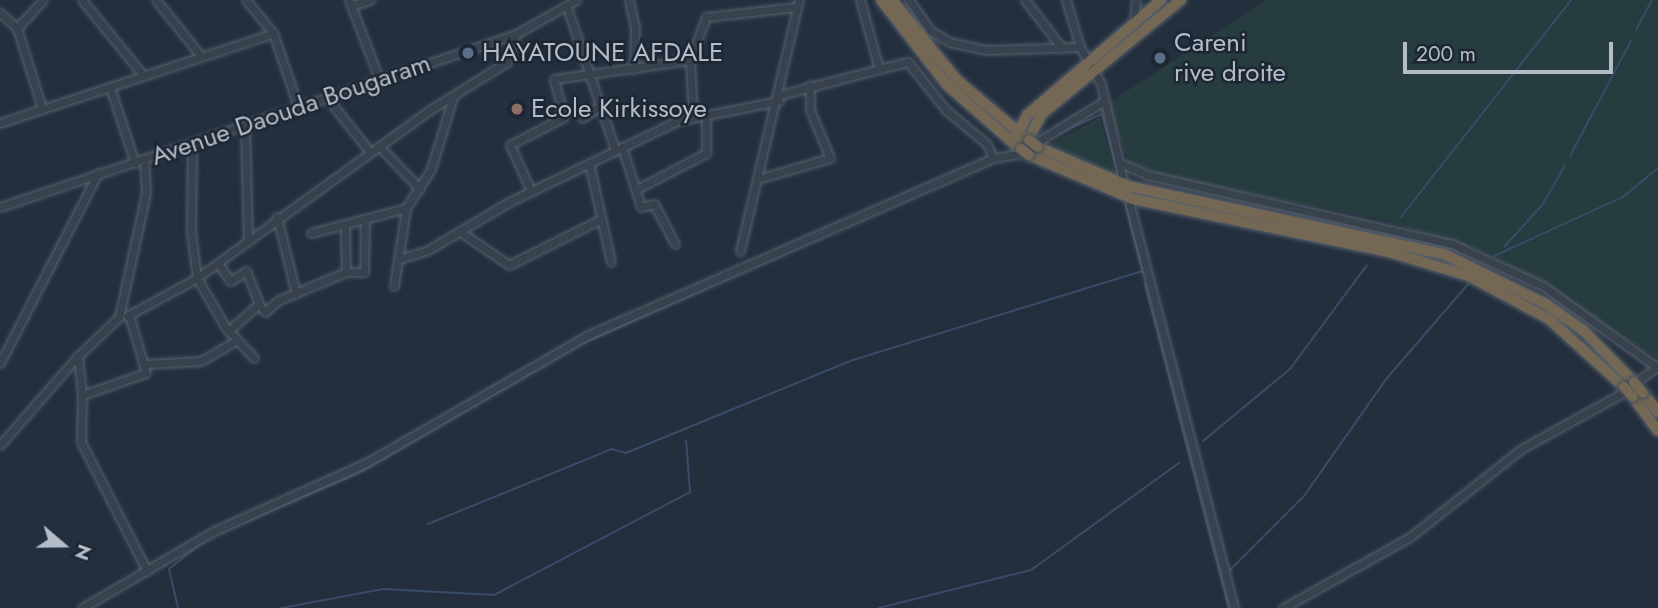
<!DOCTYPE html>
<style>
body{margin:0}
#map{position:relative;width:1658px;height:608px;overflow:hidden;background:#242f3e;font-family:Jost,sans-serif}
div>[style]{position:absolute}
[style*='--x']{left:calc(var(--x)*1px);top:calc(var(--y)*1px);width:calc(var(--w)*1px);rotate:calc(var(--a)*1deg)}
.green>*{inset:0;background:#263c3f}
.stream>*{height:2px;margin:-1px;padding:0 1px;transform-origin:1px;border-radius:1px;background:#394c67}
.roads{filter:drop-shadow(0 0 2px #565f6c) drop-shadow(0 0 2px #565f6c)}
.minor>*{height:7px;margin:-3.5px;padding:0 3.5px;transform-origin:3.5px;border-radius:3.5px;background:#38414e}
.highway>*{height:10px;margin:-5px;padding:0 5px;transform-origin:5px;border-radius:5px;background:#746855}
.bridges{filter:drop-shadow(0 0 2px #434c59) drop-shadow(0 0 2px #434c59)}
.highway-bridge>*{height:10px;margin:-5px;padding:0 5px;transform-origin:5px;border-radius:5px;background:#746855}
.dots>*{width:19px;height:19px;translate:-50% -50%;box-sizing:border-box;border:4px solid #1d2633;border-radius:50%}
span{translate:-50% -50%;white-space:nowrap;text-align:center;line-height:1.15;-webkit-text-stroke:5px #1d2633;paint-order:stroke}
.poi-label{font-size:26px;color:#b4bcc9}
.left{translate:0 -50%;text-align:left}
.street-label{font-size:26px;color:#b4bcc9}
.north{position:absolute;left:28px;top:510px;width:70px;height:70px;-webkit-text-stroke:5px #1d2633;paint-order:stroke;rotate:110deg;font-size:19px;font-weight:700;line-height:28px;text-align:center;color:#b4bcc9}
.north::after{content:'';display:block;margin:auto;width:24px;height:32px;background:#b4bcc9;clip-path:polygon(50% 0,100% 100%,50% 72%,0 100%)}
.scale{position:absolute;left:1403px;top:42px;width:210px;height:32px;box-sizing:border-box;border:4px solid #b4bcc9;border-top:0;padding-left:9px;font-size:21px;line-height:24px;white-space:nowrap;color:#b4bcc9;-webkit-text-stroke:5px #1d2633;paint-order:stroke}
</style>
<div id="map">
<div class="green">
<div style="clip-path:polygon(1266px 0,1658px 0,1658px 359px,1488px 253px,1379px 219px,1167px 177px,1128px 161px,1107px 104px)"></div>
<div style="clip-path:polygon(1100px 117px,1115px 176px,1050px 144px)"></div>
</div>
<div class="stream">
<div style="--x:1636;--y:30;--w:34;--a:-62"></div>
<div style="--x:1057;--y:134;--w:49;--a:-24"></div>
<div style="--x:1102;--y:114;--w:57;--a:74.7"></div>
<div style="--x:1570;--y:156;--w:130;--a:-62.1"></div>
<div style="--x:974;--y:170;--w:23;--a:-23"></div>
<div style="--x:1125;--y:203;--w:72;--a:75.6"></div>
<div style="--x:1401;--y:217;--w:276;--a:-51.9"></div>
<div style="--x:1504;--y:247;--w:58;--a:-47.8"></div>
<div style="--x:1543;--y:204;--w:45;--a:-60.6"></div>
<div style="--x:1494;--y:256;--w:142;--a:-24.6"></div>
<div style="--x:1623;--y:197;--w:45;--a:-39.6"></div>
<div style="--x:1145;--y:284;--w:335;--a:75.5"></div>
<div style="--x:1203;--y:441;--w:113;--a:-39.6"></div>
<div style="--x:1290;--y:369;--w:129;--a:-53.5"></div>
<div style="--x:428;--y:524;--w:199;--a:-22.2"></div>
<div style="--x:612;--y:449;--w:15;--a:16"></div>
<div style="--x:626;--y:453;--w:245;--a:-22.3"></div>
<div style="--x:853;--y:360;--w:302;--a:-17.1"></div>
<div style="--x:1230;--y:570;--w:105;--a:-45"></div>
<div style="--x:1304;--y:496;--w:144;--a:-54.9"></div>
<div style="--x:1387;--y:378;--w:125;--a:-49.2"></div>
<div style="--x:178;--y:608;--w:40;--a:-103"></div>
<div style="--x:169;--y:569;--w:51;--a:-38.7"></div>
<div style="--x:209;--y:537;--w:161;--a:-23.1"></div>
<div style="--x:357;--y:474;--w:257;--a:-30.2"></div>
<div style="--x:579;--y:345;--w:279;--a:-24.1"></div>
<div style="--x:281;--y:608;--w:105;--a:-10.5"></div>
<div style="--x:384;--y:589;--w:110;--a:3.1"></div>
<div style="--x:494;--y:595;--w:221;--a:-27.7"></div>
<div style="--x:690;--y:492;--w:52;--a:-94.4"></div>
<div style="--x:879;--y:608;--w:157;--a:-14"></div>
<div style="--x:1031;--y:570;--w:183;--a:-35.9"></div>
</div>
<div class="roads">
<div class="minor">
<div style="--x:82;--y:0;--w:97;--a:50.9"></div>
<div style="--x:156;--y:0;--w:70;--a:51.3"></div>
<div style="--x:246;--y:0;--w:43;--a:50.7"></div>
<div style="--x:273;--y:33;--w:80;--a:71.1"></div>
<div style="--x:349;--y:0;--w:87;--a:69.1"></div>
<div style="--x:629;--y:0;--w:29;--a:78"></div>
<div style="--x:635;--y:28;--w:41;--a:91.4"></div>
<div style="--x:909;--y:0;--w:38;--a:55"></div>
<div style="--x:931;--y:31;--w:21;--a:31"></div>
<div style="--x:949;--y:42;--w:39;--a:12"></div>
<div style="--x:987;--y:50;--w:93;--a:-1.8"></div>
<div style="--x:1025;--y:0;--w:61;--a:52.4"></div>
<div style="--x:1066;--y:0;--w:49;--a:73.4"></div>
<div style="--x:1080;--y:47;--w:43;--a:60.4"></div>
<div style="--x:1101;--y:84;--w:94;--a:77.1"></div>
<div style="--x:353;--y:5;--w:18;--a:-16"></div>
<div style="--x:567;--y:7;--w:151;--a:71.4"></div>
<div style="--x:0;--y:13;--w:23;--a:41"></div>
<div style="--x:1134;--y:22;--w:22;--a:-85"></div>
<div style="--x:690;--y:60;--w:46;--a:-69.6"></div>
<div style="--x:706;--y:17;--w:91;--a:-6.3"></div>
<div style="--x:879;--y:69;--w:30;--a:-14"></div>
<div style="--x:908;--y:62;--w:61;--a:51.6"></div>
<div style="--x:946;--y:110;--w:53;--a:39.7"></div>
<div style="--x:987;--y:144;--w:15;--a:67"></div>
<div style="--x:110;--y:87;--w:80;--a:71.8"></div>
<div style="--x:780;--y:95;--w:102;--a:-14.7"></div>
<div style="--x:879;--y:69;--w:72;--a:-105.4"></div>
<div style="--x:328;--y:99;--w:68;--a:51.6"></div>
<div style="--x:42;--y:108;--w:84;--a:-107.4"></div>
<div style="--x:17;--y:28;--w:38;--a:-47"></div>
<div style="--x:582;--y:118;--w:18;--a:-34"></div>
<div style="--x:0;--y:123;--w:287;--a:-18.2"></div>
<div style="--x:245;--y:127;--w:114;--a:88.5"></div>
<div style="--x:248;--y:241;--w:222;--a:-35.8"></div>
<div style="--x:428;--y:111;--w:93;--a:-31.8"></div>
<div style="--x:507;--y:62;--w:29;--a:-72"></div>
<div style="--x:192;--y:144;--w:88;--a:90.7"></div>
<div style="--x:191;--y:232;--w:46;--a:82.6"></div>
<div style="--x:197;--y:278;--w:63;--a:-36"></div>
<div style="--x:379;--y:146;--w:59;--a:46.4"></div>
<div style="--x:622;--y:147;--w:63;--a:72.4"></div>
<div style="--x:641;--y:207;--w:13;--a:-13"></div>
<div style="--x:654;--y:204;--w:45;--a:62.3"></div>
<div style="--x:589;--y:163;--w:101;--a:77.5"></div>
<div style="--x:1120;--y:163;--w:30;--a:23"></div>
<div style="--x:1148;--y:175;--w:312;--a:12.8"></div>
<div style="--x:1452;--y:244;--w:100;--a:24.8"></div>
<div style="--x:1543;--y:286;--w:141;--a:35.5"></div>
<div style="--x:758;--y:179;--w:75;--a:-16.3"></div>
<div style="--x:830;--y:158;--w:52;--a:-112.6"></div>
<div style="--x:810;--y:110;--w:25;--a:-90"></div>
<div style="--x:635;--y:190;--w:80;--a:-27.5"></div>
<div style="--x:706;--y:153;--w:36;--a:-90"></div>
<div style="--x:531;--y:191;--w:51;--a:-114.5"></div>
<div style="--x:510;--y:145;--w:61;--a:-27.4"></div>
<div style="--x:564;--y:117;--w:39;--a:-105"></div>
<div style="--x:554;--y:79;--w:137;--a:-8"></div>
<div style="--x:690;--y:60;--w:56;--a:86.9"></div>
<div style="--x:1130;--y:205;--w:416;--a:75.5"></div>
<div style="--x:0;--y:207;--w:544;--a:-18.53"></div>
<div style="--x:516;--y:34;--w:69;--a:-29.5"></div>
<div style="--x:406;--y:208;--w:46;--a:-57.3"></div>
<div style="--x:431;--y:169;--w:75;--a:-73"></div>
<div style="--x:277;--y:217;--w:79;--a:76.1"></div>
<div style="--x:345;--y:226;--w:46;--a:88.8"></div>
<div style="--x:459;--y:231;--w:60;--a:34.2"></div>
<div style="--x:509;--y:265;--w:101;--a:-26.6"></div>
<div style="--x:311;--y:233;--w:98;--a:-14.7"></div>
<div style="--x:406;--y:208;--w:79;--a:98.7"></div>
<div style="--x:740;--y:251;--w:258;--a:-76.8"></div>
<div style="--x:399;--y:259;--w:30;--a:-17"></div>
<div style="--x:428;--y:250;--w:96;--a:-30.6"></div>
<div style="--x:511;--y:201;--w:184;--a:-25.7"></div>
<div style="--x:677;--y:121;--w:104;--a:-11.1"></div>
<div style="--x:218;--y:263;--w:22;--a:56"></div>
<div style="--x:230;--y:281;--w:19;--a:-32"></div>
<div style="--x:246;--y:271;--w:35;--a:68"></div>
<div style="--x:259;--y:304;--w:41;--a:138.9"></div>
<div style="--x:259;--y:304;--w:10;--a:53"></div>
<div style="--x:265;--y:312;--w:18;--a:-41"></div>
<div style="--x:279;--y:300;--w:73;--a:-22.7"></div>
<div style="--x:346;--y:272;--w:18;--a:0"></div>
<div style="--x:364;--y:272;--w:53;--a:-88.9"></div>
<div style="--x:129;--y:315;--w:60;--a:73.7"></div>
<div style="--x:146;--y:373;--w:68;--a:161"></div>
<div style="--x:82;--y:395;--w:47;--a:91.2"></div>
<div style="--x:81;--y:442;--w:145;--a:62.9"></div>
<div style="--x:127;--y:316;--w:80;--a:-28.5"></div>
<div style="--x:197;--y:278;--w:58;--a:59.9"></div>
<div style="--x:226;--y:328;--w:41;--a:47"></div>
<div style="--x:78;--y:356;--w:39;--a:84"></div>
<div style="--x:0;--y:363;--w:214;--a:-62.7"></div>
<div style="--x:146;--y:364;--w:55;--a:-3.1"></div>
<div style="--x:201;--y:361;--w:42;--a:-30.3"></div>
<div style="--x:0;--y:445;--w:118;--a:-48.8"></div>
<div style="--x:78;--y:356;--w:57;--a:-43.6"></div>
<div style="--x:119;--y:317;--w:127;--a:-77.7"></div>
<div style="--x:146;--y:193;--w:33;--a:-93"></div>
<div style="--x:82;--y:608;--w:151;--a:-30.3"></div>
<div style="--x:212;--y:532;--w:171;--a:-24.2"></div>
<div style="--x:368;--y:462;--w:252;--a:-30"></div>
<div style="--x:586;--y:336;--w:444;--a:-23.6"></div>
<div style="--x:993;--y:158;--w:25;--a:-9"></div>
<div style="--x:1018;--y:154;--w:101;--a:-31.6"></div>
<div style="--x:1283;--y:608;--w:145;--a:-29.2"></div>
<div style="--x:1410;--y:537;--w:142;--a:-38.4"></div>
<div style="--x:1521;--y:449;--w:112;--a:-28.9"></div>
<div style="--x:1619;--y:395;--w:49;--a:-36.6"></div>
</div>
<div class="highway">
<div style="--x:881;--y:0;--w:108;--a:52.2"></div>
<div style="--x:947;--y:85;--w:96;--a:41.2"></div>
<div style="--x:892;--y:0;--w:103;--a:50.9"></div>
<div style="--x:957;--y:80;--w:84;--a:40.2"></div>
<div style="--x:1028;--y:140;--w:30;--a:-62"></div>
<div style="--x:1042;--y:114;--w:180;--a:-39.4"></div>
<div style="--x:1038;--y:147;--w:98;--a:23.4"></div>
<div style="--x:1128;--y:186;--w:325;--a:12.2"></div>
<div style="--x:1446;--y:255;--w:111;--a:26.1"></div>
<div style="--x:1546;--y:304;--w:47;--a:35.4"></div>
<div style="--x:1584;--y:331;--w:71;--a:45.6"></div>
<div style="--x:1021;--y:149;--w:13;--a:-113"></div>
<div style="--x:1016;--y:137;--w:25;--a:-63"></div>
<div style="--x:1027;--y:115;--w:177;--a:-40.6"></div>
<div style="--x:1029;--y:155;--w:113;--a:22.9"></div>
<div style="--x:1133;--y:199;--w:261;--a:11.7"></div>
<div style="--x:1389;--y:252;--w:84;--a:16.7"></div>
<div style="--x:1469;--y:276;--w:91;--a:28.3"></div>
<div style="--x:1549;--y:319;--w:101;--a:42.2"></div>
<div style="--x:1643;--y:393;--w:24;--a:52"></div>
<div style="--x:1633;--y:397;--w:42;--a:53.7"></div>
</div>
</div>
<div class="bridges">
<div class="highway-bridge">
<div style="--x:1029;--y:140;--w:11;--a:38"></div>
<div style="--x:1021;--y:149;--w:10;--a:37"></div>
<div style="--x:1634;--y:382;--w:14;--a:51"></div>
<div style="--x:1624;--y:387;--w:13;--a:48"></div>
</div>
</div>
<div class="dots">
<div style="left:468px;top:53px;background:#5c6f8a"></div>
<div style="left:1160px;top:58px;background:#5c6f8a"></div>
<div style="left:517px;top:109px;background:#8d6e63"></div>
</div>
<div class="poi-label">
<span class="left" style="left:1174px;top:58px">Careni<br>rive droite</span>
<span class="left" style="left:482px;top:53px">HAYATOUNE AFDALE</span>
<span class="left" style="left:531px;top:109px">Ecole Kirkissoye</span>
</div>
<div class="street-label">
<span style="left:291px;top:110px;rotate:-19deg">Avenue Daouda Bougaram</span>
</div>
<div class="north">N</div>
<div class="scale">200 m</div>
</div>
